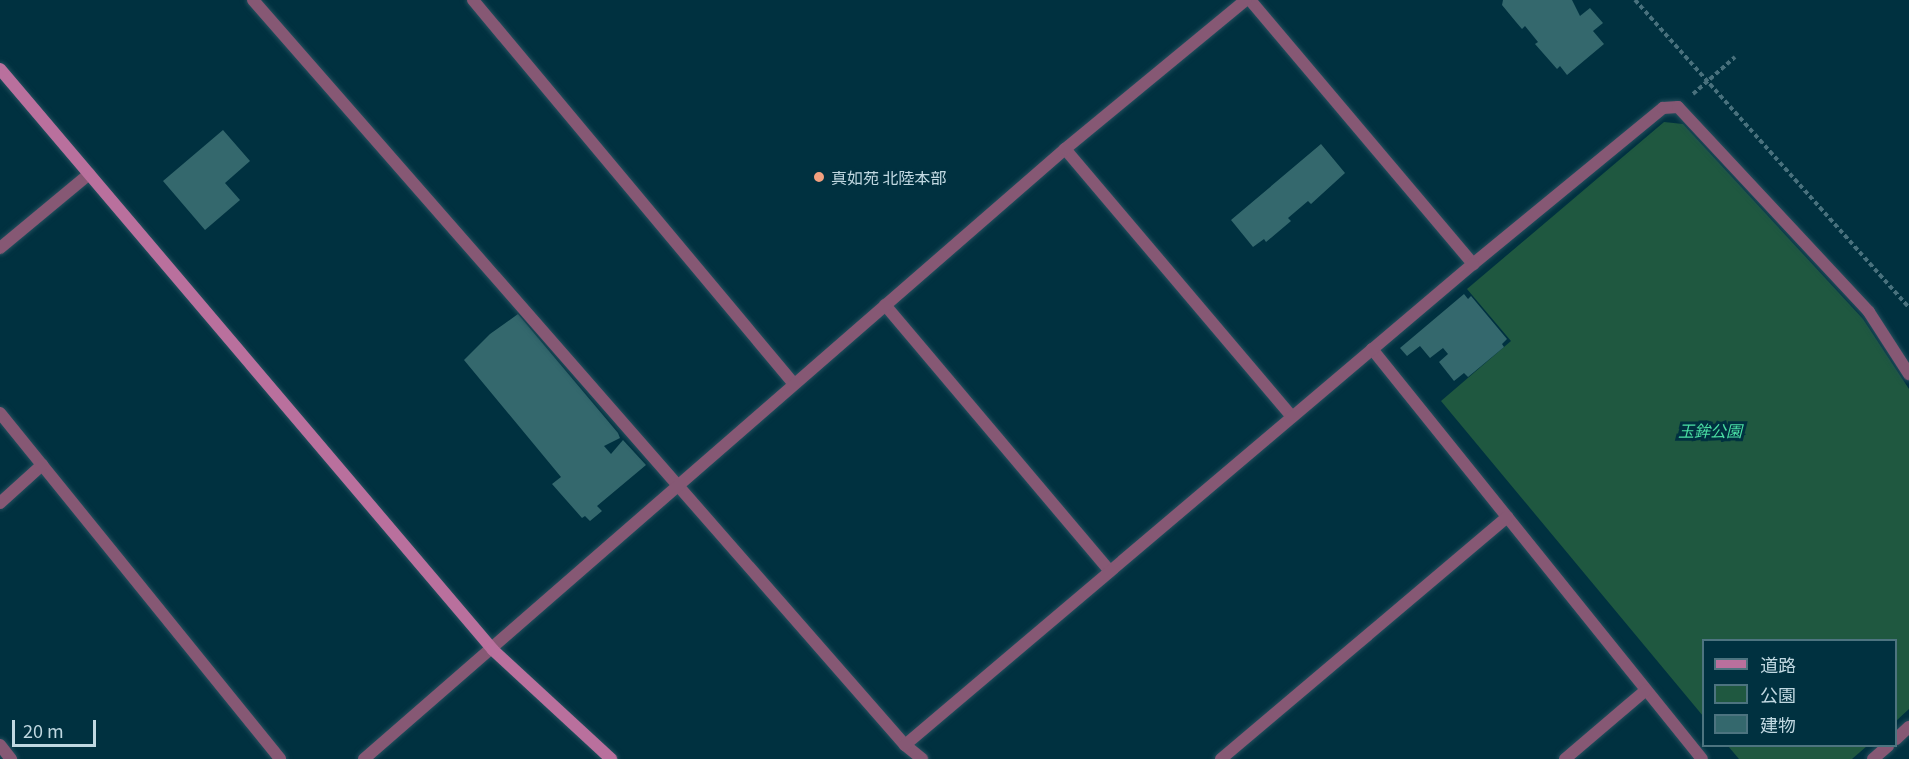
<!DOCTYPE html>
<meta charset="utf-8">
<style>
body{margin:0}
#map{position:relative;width:1909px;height:759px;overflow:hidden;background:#003140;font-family:Georgia,"Noto Sans JP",serif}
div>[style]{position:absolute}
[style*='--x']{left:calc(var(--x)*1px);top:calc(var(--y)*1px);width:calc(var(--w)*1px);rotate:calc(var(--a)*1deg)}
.green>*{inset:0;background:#1f5840}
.building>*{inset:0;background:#34686d}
.path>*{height:4px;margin-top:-2px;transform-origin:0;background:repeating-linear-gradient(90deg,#49717d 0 4.5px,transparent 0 7.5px)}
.roads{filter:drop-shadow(0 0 2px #234f5d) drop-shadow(0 0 2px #234f5d)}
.street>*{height:12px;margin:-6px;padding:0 6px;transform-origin:6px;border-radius:6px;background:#865874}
.secondary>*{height:12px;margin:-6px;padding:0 6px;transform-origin:6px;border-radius:6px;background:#b9709d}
.dots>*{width:16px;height:16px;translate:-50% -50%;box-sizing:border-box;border:3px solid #003140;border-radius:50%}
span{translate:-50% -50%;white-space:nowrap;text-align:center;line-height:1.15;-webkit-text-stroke:6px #003140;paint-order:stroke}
.poi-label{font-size:16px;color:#c0d8e1}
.left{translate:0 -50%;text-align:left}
.park-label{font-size:16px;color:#49dea3;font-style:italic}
.legend{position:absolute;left:1702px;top:639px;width:195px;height:108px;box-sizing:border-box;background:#003140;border:2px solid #4d7480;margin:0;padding:8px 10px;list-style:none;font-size:18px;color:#c0d8e1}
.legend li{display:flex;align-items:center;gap:12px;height:30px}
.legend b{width:30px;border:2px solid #4d7480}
.scale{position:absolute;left:12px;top:720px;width:84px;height:27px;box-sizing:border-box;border:3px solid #c0d8e1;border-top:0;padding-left:8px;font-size:18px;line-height:21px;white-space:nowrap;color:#c0d8e1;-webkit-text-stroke:4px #003140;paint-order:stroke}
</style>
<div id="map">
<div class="green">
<div style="clip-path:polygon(1664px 122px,1683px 124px,1863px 319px,1909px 389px,1909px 709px,1896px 721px,1896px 640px,1704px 640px,1703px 716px,1441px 401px,1511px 341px,1467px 289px)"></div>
<div style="clip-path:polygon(1728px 746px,1867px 746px,1852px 759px,1739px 759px)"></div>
</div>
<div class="building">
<div style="clip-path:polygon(1503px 0,1572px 0,1580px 16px,1590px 8px,1603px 23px,1593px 31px,1604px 44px,1567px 75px,1560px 66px,1557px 69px,1535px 44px,1538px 42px,1525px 26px,1522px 29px,1516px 22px,1502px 5px)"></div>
<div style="clip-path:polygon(223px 130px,250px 161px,225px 183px,240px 200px,205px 230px,163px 181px)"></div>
<div style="clip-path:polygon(1321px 144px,1345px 173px,1311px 204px,1308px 201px,1288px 218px,1291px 221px,1266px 242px,1264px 239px,1253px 247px,1231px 220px)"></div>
<div style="clip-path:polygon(1464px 294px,1468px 299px,1471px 296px,1507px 339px,1502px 344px,1504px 347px,1468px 377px,1464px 373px,1454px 381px,1439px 362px,1448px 354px,1443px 348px,1430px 358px,1420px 346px,1407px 356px,1400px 348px)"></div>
<div style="clip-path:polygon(518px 314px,618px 433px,620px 438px,604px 446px,611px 454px,623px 440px,646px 465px,597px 506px,602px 511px,590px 521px,585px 516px,582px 518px,552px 484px,561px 477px,464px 360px,490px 334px)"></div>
</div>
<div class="path">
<div style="--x:1635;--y:0;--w:412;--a:48.3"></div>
<div style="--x:1693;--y:94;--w:56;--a:-41.4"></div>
</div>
<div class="roads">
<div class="street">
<div style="--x:253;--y:0;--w:990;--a:48.81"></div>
<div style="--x:905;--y:745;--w:22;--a:39"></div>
<div style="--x:473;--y:0;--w:500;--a:50.11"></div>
<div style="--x:1250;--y:0;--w:346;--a:49.8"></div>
<div style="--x:1473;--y:264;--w:246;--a:-39.4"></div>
<div style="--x:1663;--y:108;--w:15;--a:-4"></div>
<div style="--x:1678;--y:107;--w:280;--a:47"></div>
<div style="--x:1869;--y:312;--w:74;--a:57.2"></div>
<div style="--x:1065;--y:149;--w:351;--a:49.7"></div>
<div style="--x:0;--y:248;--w:116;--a:-39.7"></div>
<div style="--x:885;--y:305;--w:348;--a:49.8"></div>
<div style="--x:1372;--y:349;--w:526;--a:51.17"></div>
<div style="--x:0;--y:413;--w:445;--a:51"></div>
<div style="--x:0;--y:503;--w:57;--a:-42.1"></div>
<div style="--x:1896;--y:739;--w:18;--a:-43"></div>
<div style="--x:0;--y:745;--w:18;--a:52"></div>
<div style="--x:905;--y:745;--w:744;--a:-40.26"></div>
<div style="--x:364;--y:759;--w:929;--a:-41.03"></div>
<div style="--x:1065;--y:149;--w:234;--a:-39.5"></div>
<div style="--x:1221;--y:759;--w:375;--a:-40.2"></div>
<div style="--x:1565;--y:759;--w:106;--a:-40.4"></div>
<div style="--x:1873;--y:759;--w:20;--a:-41"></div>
</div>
<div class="secondary">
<div style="--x:0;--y:69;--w:762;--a:49.68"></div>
<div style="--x:493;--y:650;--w:161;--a:42.7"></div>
</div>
</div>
<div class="dots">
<div style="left:819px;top:177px;background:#f2a07f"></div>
</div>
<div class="poi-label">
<span class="left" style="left:831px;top:177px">真如苑 北陸本部</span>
</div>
<div class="park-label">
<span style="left:1710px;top:430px">玉鉾公園</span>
</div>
<ul class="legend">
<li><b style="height:8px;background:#b9709d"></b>道路</li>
<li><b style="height:16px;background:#1f5840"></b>公園</li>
<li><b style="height:16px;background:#34686d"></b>建物</li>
</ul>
<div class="scale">20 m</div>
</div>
